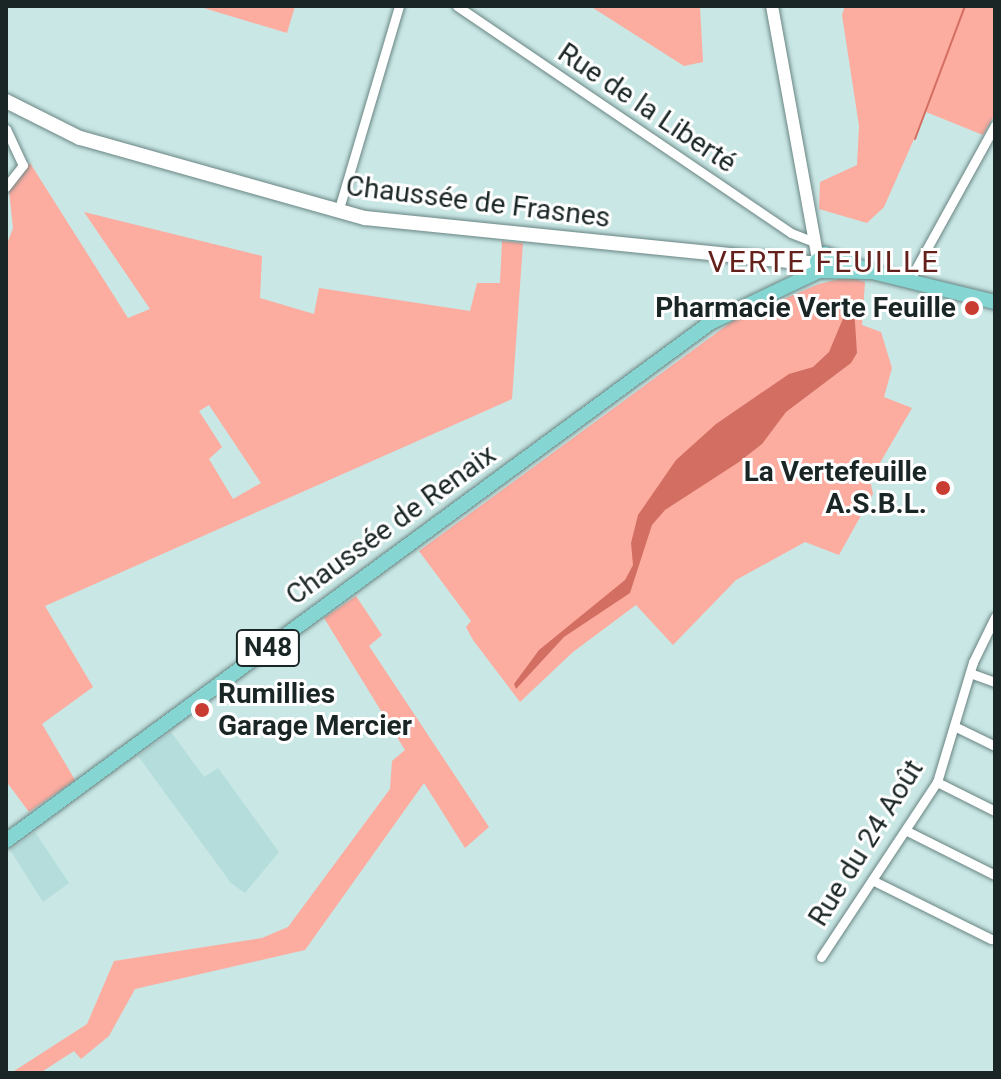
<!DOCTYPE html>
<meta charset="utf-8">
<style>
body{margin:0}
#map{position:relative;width:1001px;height:1079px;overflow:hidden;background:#c9e7e5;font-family:Roboto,sans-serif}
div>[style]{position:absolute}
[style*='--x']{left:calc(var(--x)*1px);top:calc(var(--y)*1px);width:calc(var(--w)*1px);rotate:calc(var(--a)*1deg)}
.built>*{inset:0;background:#b5dddb}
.green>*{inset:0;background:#fdaca0}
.water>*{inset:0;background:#d26f62}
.stream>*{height:2px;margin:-1px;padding:0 1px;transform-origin:1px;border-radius:1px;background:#d26f62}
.roads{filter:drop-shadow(0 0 2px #698583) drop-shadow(0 0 2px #698583)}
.minor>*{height:9px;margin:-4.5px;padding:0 4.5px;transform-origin:4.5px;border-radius:4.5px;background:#fff}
.tertiary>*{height:12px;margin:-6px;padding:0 6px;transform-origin:6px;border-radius:6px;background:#fff}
.secondary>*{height:14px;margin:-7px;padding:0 7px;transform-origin:7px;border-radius:7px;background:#fff}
.primary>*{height:14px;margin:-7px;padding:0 7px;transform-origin:7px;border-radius:7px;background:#85d6d3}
.dots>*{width:22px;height:22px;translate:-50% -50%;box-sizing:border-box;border:4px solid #fff;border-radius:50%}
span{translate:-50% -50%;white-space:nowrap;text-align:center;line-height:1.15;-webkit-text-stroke:6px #fff;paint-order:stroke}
.shield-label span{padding:2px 6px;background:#fff;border:2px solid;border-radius:6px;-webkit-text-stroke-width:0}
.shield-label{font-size:26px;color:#1a2625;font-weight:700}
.street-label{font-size:28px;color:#1a2625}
.poi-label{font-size:28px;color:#1a2625;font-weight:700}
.right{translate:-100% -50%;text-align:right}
.left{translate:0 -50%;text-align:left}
.neighbourhood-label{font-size:30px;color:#64201a;letter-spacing:2px}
.frame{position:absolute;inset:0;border:8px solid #1a2625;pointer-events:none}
</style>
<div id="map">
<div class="built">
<div style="clip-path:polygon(171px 732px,204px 777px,218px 768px,279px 852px,245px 893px,231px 883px,138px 756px)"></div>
<div style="clip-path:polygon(35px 832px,69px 883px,43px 902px,10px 850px)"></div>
</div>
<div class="green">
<div style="clip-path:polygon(197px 6px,295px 6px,287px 33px)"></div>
<div style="clip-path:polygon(590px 6px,700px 6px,703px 62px,684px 66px)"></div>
<div style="clip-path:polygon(845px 6px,995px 6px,995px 114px,983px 135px,926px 112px,884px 207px,867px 223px,819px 209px,820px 182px,857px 165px,859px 126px,842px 15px)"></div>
<div style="clip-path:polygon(evenodd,30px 163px,128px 318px,150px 309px,84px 212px,262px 256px,260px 298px,314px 314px,319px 288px,470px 311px,477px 283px,500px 283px,502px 241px,523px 243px,512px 399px,45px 606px,93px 687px,42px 724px,75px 780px,29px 812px,6px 781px,6px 247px,13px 228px,9px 190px,30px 163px,209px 405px,261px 483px,233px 499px,209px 459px,222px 447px,199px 411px,209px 405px)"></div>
<div style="clip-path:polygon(848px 277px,865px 282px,862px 325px,881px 332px,892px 368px,884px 397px,912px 408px,870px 480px,873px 494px,839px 555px,805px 542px,736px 580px,673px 645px,636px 605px,573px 652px,520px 702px,473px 640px,466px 627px,471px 621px,419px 551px,734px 320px,819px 284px)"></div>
<div style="clip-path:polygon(356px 596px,382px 635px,369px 646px,489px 827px,465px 848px,424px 783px,305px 950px,135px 989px,109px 1036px,81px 1059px,74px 1051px,40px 1073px,11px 1073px,87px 1024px,114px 961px,262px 938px,288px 927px,390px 789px,392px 761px,405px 750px,324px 618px)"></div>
</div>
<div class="water">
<div style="clip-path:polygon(849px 304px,854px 307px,857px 353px,851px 363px,786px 412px,762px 444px,739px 462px,665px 510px,652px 525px,630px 593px,564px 637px,516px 689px,514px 684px,539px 650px,625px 580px,633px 565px,631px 543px,638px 515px,676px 460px,716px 424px,789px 374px,813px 367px,829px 352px)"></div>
</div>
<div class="stream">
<div style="--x:915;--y:139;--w:142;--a:-69.4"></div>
</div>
<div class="roads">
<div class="minor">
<div style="--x:457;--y:6;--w:404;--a:34.2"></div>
<div style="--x:791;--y:233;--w:25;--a:21"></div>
<div style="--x:6;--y:129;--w:40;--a:65"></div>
<div style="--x:23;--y:165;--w:28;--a:128"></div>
<div style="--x:338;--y:212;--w:215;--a:-73.5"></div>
<div style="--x:909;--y:281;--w:178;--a:-61.1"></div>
<div style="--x:970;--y:673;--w:27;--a:20"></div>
<div style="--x:954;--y:726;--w:46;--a:26"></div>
<div style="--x:937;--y:782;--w:65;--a:26.6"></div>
<div style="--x:907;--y:831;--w:98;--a:26.6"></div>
<div style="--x:872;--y:880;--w:133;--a:26.4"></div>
<div style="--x:821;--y:957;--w:210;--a:-56.5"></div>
<div style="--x:937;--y:782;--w:125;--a:-73.3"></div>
<div style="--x:973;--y:662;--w:50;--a:-63.9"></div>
</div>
<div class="tertiary">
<div style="--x:772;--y:6;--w:257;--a:79.7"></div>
</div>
<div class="secondary">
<div style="--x:6;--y:101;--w:83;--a:26.6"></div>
<div style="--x:80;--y:138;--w:296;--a:15.7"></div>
<div style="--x:365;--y:218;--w:453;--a:5.8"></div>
</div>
<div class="primary">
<div style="--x:819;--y:271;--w:53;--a:1.1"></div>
<div style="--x:872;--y:272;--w:127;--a:13.7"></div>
<div style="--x:819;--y:271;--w:10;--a:-101"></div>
<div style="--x:817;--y:261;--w:11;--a:-41"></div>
<div style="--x:825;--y:254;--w:49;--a:20.3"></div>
<div style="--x:6;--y:841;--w:874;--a:-36.35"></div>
<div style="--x:710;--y:323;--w:121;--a:-25.5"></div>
</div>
</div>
<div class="dots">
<div style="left:972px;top:308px;background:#c93c31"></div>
<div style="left:943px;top:488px;background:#c93c31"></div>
<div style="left:202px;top:710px;background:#c93c31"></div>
</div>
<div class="shield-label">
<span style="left:268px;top:648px">N48</span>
</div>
<div class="street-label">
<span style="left:647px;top:108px;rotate:34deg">Rue de la Liberté</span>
<span style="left:478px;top:202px;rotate:7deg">Chaussée de Frasnes</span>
<span style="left:391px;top:525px;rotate:-36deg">Chaussée de Renaix</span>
<span style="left:866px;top:843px;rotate:-58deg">Rue du 24 Août</span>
</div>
<div class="poi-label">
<span class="right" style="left:956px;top:308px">Pharmacie Verte Feuille</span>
<span class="right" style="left:927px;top:488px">La Vertefeuille<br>A.S.B.L.</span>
<span class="left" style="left:218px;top:710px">Rumillies<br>Garage Mercier</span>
</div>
<div class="neighbourhood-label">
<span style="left:824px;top:262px">VERTE FEUILLE</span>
</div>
<div class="frame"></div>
</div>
